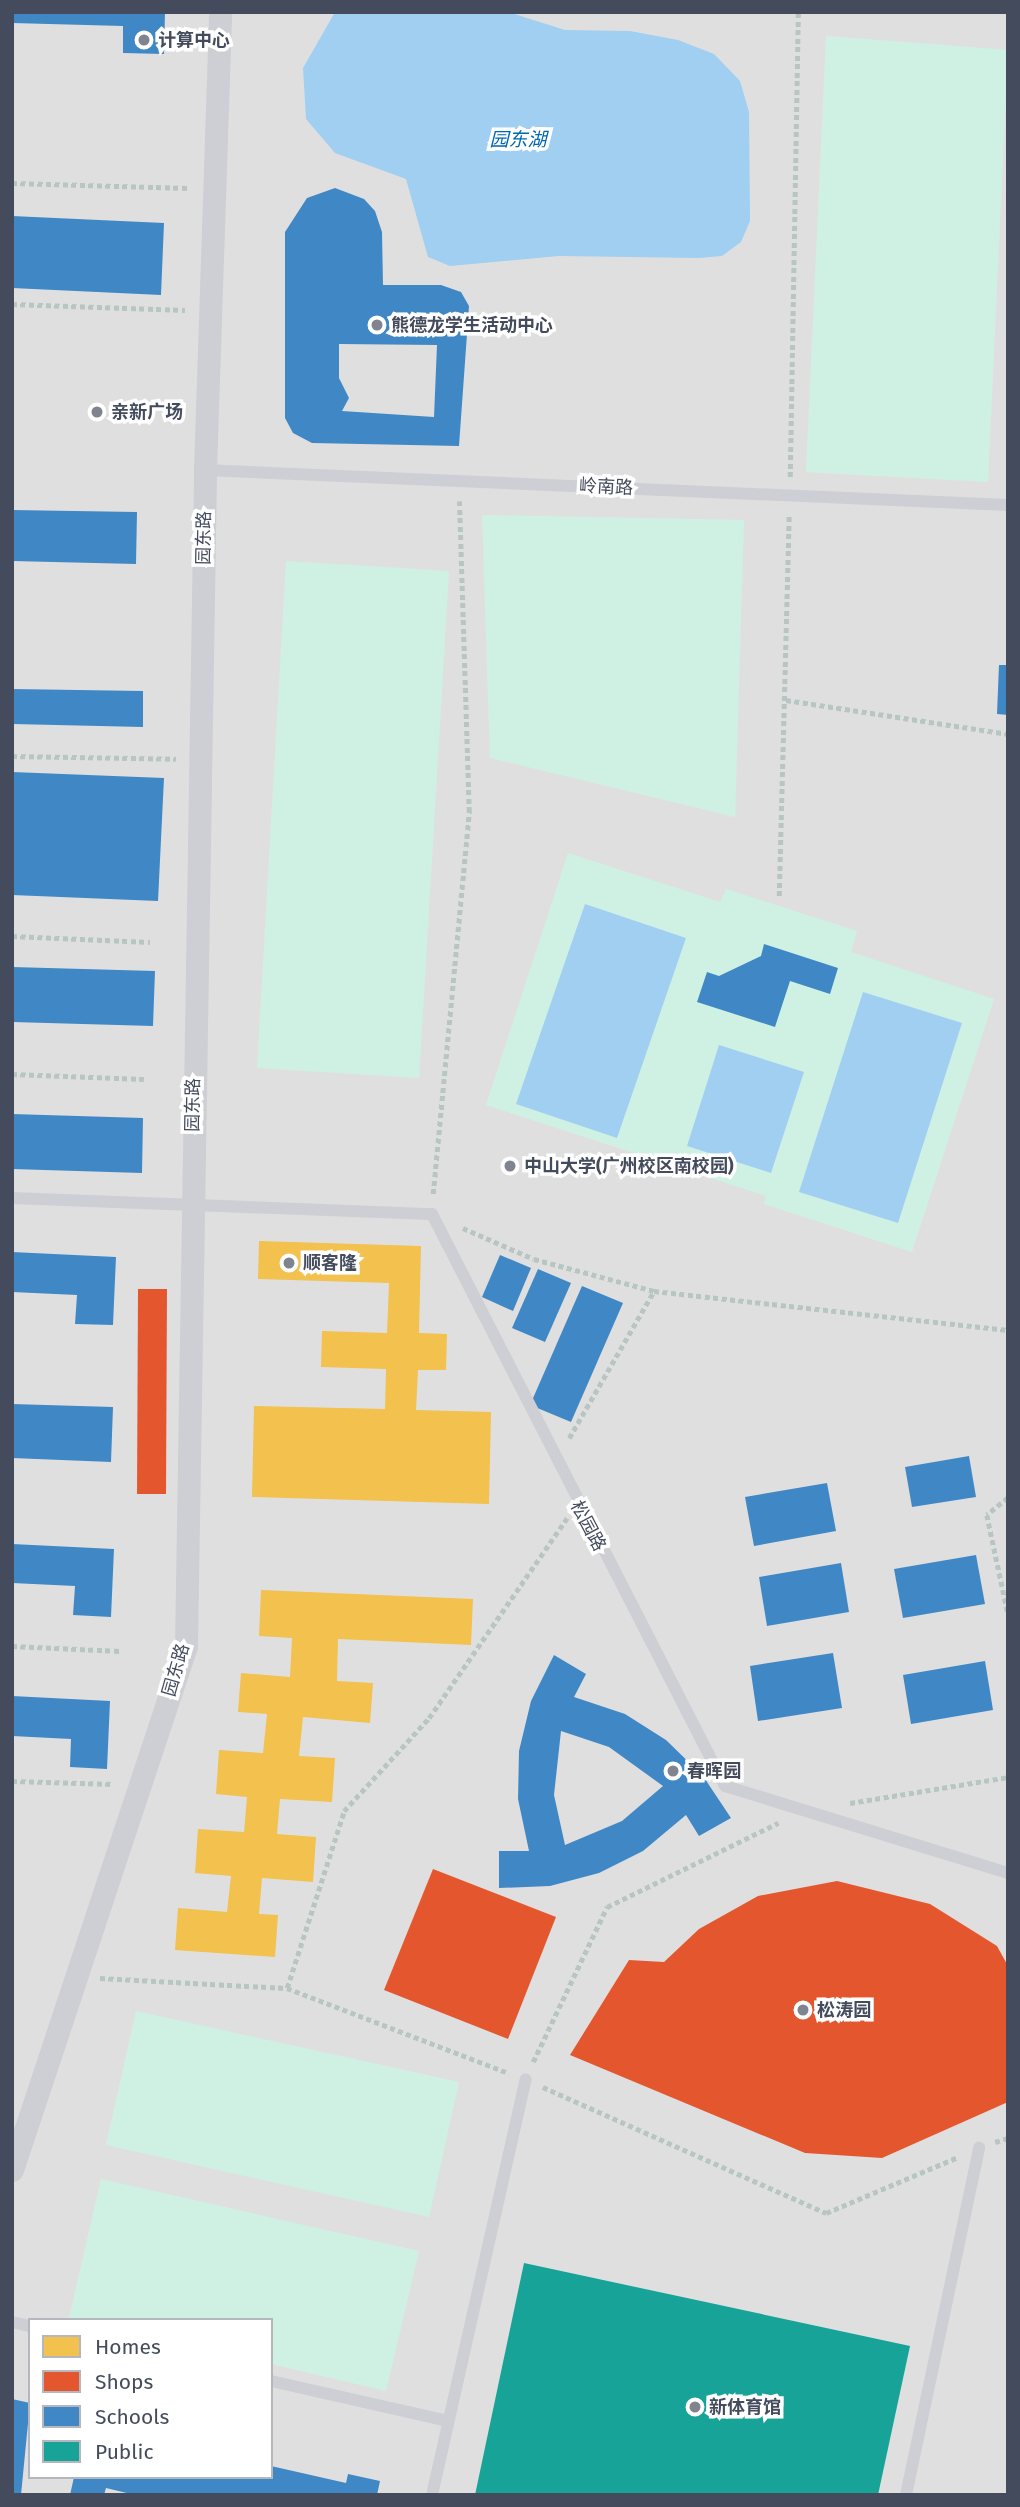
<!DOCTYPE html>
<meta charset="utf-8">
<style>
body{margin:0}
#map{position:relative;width:1020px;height:2507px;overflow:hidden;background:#efeeed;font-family:"Fira Sans","Noto Sans SC",sans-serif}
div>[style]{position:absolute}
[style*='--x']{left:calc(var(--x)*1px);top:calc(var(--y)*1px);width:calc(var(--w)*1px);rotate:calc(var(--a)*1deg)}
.education>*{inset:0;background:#e0dfe0}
.green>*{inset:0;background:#cff1e3}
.water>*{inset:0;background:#a0cff2}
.homes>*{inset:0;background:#f2c14e}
.shops>*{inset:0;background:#e4572e}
.schools>*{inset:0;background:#3f88c5}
.public>*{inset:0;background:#17a398}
.path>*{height:4.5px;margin-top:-2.25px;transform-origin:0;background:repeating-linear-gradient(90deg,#b7c5c3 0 5px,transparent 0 8.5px)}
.lane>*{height:12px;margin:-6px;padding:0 6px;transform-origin:6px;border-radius:6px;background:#cecfd4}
.street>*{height:23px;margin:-11.5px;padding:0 11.5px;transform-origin:11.5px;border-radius:11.5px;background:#cecfd4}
.dots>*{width:19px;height:19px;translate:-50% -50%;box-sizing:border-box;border:4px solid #fff;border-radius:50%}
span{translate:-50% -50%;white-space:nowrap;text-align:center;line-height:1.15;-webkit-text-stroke:7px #fff;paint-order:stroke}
.poi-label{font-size:18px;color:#434b5c;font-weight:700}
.left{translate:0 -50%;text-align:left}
.street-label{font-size:18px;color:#434b5c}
.water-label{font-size:19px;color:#0067b2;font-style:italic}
.frame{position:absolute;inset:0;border:14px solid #434b5c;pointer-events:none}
.legend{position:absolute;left:28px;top:2318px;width:245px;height:161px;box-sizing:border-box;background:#fff;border:2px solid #b4b7be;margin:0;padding:9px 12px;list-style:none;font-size:21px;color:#434b5c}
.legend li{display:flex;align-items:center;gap:14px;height:35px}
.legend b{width:35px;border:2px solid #b4b7be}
</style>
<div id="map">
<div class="education">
<div style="clip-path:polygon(evenodd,12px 12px,1008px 12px,1008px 2495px,12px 2495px,12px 12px,30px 2320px,271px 2320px,271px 2477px,30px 2477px,30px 2320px)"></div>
</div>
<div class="green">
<div style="clip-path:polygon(826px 36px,1008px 50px,988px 482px,806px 472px)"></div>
<div style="clip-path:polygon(482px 515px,744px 520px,735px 817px,490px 758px)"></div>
<div style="clip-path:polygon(286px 561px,449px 571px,419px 1078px,257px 1068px)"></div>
<div style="clip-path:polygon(568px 853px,720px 902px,726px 889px,857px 931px,851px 952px,994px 999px,912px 1252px,764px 1204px,766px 1196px,486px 1105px)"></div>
<div style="clip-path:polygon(136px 2011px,459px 2082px,429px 2217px,106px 2145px)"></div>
<div style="clip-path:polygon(101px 2179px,419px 2251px,386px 2391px,271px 2364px,271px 2320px,69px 2318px)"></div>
</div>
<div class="water">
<div style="clip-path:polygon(335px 12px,508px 12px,565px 30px,630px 31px,678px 40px,714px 54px,740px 81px,749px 112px,750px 221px,741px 242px,722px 256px,699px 258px,559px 256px,450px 266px,428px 257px,406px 179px,335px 153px,306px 119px,303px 68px)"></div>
<div style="clip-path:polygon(585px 904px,686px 938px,617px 1138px,516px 1104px)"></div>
<div style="clip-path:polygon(863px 992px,962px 1023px,898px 1223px,799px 1192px)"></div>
<div style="clip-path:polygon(719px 1045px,804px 1072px,771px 1173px,687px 1146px)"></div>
</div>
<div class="homes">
<div style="clip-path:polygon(259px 1241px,421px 1246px,419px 1333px,447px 1334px,446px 1370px,418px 1370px,416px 1410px,491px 1412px,489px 1504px,252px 1497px,254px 1406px,385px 1409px,386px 1369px,321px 1367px,322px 1331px,387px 1333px,389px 1283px,258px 1279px)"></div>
<div style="clip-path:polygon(261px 1590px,473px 1599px,471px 1645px,338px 1639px,337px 1681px,373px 1683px,370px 1723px,303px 1717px,299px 1756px,335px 1758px,332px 1802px,280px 1799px,277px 1834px,316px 1837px,313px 1882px,262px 1878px,259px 1914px,278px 1915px,275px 1957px,175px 1950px,178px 1908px,227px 1912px,231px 1876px,195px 1873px,198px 1829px,244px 1832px,247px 1797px,216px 1794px,219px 1750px,263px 1753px,267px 1714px,238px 1712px,241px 1673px,290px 1677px,292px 1638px,259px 1636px)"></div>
</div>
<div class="shops">
<div style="clip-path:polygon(138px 1289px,167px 1289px,166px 1494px,137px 1494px)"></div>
<div style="clip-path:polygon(433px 1869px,556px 1917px,508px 2039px,384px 1990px)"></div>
<div style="clip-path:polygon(837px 1881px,930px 1904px,997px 1946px,1008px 1966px,1008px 2102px,882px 2158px,805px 2153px,570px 2055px,629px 1960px,664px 1962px,699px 1929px,758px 1896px)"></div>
</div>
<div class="schools">
<div style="clip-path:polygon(12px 12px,165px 12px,164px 54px,123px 53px,123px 26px,12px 23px)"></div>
<div style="clip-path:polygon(evenodd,335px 188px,364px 199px,375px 211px,382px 232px,383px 285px,441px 285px,461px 292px,469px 306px,459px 446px,312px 443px,293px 433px,285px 418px,285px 232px,307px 198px,335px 188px,339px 344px,437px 345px,434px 417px,342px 411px,349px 398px,339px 378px,339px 344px)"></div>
<div style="clip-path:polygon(12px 216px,164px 223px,161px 295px,12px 288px)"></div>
<div style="clip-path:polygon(12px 510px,137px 512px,136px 564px,12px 561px)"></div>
<div style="clip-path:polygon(999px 665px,1008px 665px,1008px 715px,997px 714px)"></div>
<div style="clip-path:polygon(12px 689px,143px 691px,143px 727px,12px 724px)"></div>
<div style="clip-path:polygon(12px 772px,164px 778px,158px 901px,12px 895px)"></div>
<div style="clip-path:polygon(764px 944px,838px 968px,830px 994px,790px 981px,775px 1027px,697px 1002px,707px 972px,719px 976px,761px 956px)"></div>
<div style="clip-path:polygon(12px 967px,155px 971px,153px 1026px,12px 1022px)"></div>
<div style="clip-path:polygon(12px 1114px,143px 1118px,142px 1173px,12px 1169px)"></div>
<div style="clip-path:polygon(12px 1252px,116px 1257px,113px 1325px,75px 1324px,77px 1295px,12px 1292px)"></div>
<div style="clip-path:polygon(500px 1255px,531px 1268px,513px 1311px,482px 1297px)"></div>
<div style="clip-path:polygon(538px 1269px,571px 1283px,545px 1342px,512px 1328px)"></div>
<div style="clip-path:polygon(582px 1286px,623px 1303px,571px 1422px,530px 1405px)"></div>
<div style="clip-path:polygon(12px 1404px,113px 1407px,111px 1462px,12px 1458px)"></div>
<div style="clip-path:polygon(969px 1456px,976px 1497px,912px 1507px,905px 1467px)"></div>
<div style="clip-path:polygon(827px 1483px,836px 1531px,754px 1546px,745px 1497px)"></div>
<div style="clip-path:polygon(12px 1544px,114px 1549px,111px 1617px,73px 1615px,75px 1586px,12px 1583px)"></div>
<div style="clip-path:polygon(976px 1555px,985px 1604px,903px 1618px,894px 1569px)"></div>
<div style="clip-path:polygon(841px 1563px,849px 1612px,767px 1626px,759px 1577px)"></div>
<div style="clip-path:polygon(833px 1653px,842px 1708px,758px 1721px,750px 1666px)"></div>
<div style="clip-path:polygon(evenodd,554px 1655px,586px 1674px,574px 1697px,625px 1714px,666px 1740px,703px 1776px,731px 1818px,699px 1836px,686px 1815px,643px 1851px,599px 1873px,550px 1886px,499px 1888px,499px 1851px,529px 1851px,518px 1799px,519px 1751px,531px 1701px,554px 1655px,561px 1731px,609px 1747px,663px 1786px,622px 1821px,565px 1845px,554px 1795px,561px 1731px)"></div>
<div style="clip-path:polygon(985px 1661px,993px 1710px,911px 1724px,903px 1675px)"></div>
<div style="clip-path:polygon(12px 1696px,110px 1701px,107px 1769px,70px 1767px,71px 1739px,12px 1736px)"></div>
<div style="clip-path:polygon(12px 2399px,30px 2403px,21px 2495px,12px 2495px)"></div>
<div style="clip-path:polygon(271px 2466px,346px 2483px,348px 2474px,380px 2481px,377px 2495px,135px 2495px,106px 2488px,104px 2495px,70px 2495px,74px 2477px,271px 2477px)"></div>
</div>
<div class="public">
<div style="clip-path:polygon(524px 2263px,910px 2346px,878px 2495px,475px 2495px)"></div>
</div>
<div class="path">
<div style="--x:12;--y:183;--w:177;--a:1.6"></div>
<div style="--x:12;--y:304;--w:173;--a:2"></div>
<div style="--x:790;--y:477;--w:465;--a:-89"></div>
<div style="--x:786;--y:700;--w:225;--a:8.7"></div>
<div style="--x:12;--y:756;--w:164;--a:1"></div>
<div style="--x:779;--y:896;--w:382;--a:-88.5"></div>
<div style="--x:12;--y:936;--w:138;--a:2.5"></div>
<div style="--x:12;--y:1074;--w:132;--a:2.2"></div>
<div style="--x:433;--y:1194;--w:384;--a:-84.6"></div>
<div style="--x:469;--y:812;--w:311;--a:-91.8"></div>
<div style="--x:463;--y:1228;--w:77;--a:23.6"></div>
<div style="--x:534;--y:1259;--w:124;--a:14.9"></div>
<div style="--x:569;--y:1438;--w:170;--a:-60"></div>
<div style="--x:654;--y:1291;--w:356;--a:6.3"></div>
<div style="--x:1008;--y:1498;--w:27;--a:141"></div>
<div style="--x:987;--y:1515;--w:101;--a:78"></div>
<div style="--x:12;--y:1646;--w:109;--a:2.6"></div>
<div style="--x:12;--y:1781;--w:102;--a:1.7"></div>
<div style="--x:850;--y:1803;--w:160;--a:-9.3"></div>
<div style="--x:100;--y:1978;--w:187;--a:3.1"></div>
<div style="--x:287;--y:1988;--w:238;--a:21"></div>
<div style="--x:287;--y:1988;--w:186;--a:-72.1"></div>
<div style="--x:344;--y:1811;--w:126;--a:-47.6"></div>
<div style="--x:429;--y:1718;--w:243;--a:-55.4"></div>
<div style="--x:533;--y:2062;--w:172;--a:-64.5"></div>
<div style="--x:607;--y:1907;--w:191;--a:-26.2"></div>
<div style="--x:543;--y:2087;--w:310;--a:24"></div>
<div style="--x:826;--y:2213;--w:143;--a:-23"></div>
<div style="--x:995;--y:2142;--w:14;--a:-17"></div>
</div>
<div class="lane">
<div style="--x:205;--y:470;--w:804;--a:2.5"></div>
<div style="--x:12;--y:1198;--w:420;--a:2.2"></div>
<div style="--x:432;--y:1214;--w:643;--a:62.88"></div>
<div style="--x:725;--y:1786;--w:296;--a:17.1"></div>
<div style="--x:12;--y:2322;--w:18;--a:13"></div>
<div style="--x:271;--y:2381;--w:181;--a:12.7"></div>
<div style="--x:432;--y:2495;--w:426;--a:-77.3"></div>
<div style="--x:906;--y:2495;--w:355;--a:-78.1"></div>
</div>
<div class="street">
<div style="--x:12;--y:2170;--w:552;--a:-71.63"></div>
<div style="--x:186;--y:1646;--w:1176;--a:-89.07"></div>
<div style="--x:205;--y:470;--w:458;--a:-88.1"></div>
</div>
<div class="dots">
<div style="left:144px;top:40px;background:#7f848f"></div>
<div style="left:377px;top:325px;background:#7f848f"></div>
<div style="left:97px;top:412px;background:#7f848f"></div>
<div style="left:510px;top:1166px;background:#7f848f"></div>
<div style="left:289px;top:1263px;background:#7f848f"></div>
<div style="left:673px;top:1771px;background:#7f848f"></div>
<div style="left:803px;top:2010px;background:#7f848f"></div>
<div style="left:695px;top:2407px;background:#7f848f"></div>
</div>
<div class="poi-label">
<span class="left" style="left:158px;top:40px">计算中心</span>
<span class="left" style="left:391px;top:325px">熊德龙学生活动中心</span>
<span class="left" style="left:111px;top:412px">亲新广场</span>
<span class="left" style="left:524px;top:1166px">中山大学(广州校区南校园)</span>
<span class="left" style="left:303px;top:1263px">顺客隆</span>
<span class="left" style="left:687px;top:1771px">春晖园</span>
<span class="left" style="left:817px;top:2010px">松涛园</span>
<span class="left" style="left:709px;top:2407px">新体育馆</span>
</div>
<div class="street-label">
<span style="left:606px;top:487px;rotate:3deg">岭南路</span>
<span style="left:204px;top:538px;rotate:-89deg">园东路</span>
<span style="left:193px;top:1105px;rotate:-89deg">园东路</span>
<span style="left:588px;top:1526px;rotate:62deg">松园路</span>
<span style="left:176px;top:1670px;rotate:-74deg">园东路</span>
</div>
<div class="water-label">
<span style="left:518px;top:140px">园东湖</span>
</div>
<div class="frame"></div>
<ul class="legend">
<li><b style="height:19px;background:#f2c14e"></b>Homes</li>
<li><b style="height:19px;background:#e4572e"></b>Shops</li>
<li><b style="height:19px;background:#3f88c5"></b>Schools</li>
<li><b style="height:19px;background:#17a398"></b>Public</li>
</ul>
</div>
